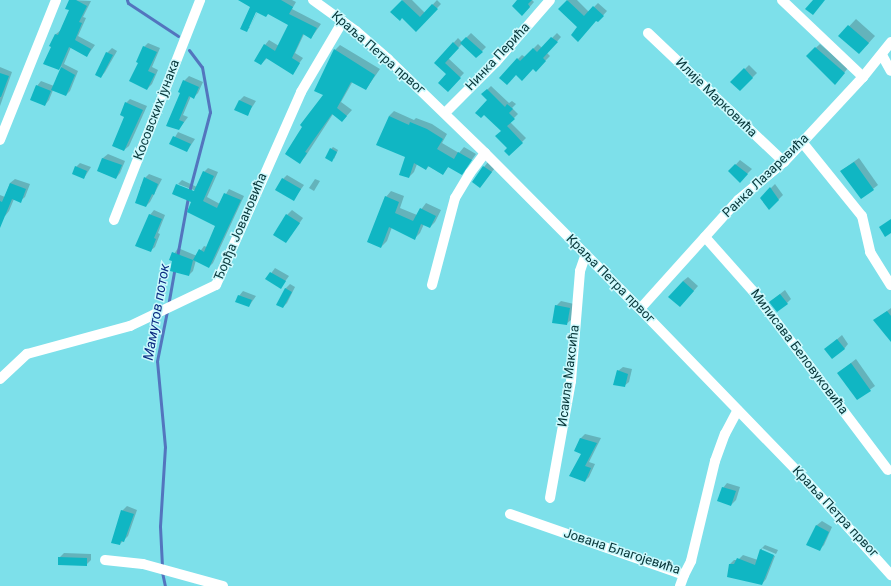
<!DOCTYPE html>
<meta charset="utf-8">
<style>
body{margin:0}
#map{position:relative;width:891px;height:586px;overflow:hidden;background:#7de0ea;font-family:Roboto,sans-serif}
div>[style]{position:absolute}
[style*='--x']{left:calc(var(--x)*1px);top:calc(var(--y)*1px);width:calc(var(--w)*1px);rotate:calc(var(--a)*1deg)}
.shadow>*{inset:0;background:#0003}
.stream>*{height:3px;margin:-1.5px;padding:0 1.5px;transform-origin:1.5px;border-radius:1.5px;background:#5375be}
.building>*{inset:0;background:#10b6c3}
.minor>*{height:10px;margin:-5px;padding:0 5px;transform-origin:5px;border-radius:5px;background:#fff}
span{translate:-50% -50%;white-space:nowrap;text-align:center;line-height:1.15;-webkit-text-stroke:3px #cbf9fd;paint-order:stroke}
.street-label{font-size:13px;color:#083639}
.water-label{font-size:14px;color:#0b2c82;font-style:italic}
</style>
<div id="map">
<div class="shadow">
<div style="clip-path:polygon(71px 0,91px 1px,83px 17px,86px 18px,78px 36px,95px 45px,87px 56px,71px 47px,64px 64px,78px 71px,70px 91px,66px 95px,53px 90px,49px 100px,45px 105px,37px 86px,41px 81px,54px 86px,62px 66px,59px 69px,52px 47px,56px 34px,61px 30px,70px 10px)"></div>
<div style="clip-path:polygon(244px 0,292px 0,296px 2px,292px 9px,321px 24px,311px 38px,304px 34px,295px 53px,303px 58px,292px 73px,267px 58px,261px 64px,265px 45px,269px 40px,279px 46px,289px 24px,269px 13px,258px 11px,250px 27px,259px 8px,258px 7px,248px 27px,250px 27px,246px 31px,252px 7px)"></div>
<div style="clip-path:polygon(403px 0,412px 0,425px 13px,437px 0,441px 4px,416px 30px,402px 17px,392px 12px)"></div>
<div style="clip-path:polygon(518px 0,532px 0,534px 2px,527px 10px)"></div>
<div style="clip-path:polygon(568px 0,577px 0,589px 12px,598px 3px,607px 11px,598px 21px,597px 20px,579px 27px,560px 9px)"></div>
<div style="clip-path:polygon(856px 19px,875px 36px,866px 46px,840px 36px)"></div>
<div style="clip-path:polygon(471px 33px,486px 47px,476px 57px,462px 44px,448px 58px,464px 73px,448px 90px,448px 74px,435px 63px,458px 38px,462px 42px)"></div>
<div style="clip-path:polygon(557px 33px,561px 37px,547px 53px,550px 56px,536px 70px,533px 68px,522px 79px,518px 59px,522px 55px,525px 57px,538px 44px,542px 48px)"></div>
<div style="clip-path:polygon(148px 43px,160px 48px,152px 67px,158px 70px,152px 84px,147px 89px,140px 62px,144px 47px)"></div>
<div style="clip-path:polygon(820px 44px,848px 68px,839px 79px,807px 56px)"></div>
<div style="clip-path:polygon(340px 45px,380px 69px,366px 89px,353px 81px,341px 102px,352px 110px,342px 121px,333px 114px,305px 157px,300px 162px,324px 95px,335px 50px)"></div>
<div style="clip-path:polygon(112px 48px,117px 51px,105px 72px,101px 77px,107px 53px)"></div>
<div style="clip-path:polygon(749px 65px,757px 73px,740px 90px,732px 82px)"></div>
<div style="clip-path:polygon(0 67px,12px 72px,0 106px)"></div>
<div style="clip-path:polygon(189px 76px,203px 82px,198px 93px,194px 97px,191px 96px,183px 115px,188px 117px,179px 129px,168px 126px,182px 92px,184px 81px)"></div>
<div style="clip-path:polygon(491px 86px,509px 103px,512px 101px,516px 104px,512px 108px,518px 114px,510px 122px,526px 138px,509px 155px,503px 131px,489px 100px,483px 94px)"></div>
<div style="clip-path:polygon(244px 96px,256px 101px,247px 115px,236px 110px,240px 100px)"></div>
<div style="clip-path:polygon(130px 99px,147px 106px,129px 146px,124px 150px,126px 103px)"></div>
<div style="clip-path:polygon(394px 111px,414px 120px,416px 118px,432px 124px,447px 134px,442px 143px,459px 153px,464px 147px,476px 154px,466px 168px,449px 166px,443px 174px,429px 166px,426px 169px,417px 164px,414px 172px,409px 177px,406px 157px,389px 116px)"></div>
<div style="clip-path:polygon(178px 132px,195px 139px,187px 151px,171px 144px)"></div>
<div style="clip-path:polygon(333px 147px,338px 150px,334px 159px,331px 149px)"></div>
<div style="clip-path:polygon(108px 154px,125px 161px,120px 173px,116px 178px,98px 171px,103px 158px)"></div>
<div style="clip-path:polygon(859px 158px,878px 185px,861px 198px,841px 171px)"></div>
<div style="clip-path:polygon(740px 160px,752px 169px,740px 181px,730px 171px)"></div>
<div style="clip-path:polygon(488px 162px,495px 168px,480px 187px,484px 167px)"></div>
<div style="clip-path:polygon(80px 163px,91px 167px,84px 178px,76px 167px)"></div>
<div style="clip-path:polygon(208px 168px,218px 172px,207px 197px,220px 204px,229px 189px,244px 196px,213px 263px,209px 267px,196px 260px,193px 271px,189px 275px,171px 270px,174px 261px,170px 260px,178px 248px,197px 256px,204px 246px,207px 247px,216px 226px,188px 211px,192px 201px,174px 193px,178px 184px,178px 186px,198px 194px,199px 192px,178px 184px,182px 180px,197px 187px,204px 172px)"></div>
<div style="clip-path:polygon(149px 174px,162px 179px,150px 202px,146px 206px,143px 189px,140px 188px,145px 178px)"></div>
<div style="clip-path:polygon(287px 175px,304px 185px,293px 200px,283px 179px)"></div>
<div style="clip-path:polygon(15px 179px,30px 184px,25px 197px,20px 201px,14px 199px,9px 211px,5px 216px,0 214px,0 195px,5px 197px,10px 183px)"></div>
<div style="clip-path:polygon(315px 179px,320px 181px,314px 191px,309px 188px)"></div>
<div style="clip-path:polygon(775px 184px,783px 195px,769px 209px,761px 198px)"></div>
<div style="clip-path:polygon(391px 191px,404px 196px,400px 208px,417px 215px,426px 203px,441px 210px,435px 222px,430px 227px,424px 224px,420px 233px,414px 239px,392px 227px,387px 241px,381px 247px,386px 197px)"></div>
<div style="clip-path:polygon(154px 210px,165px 215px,158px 233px,160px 234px,155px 247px,150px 251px,150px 215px)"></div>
<div style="clip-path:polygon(292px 210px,303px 218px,286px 242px,287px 215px)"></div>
<div style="clip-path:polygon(275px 268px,289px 276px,281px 287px,267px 279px)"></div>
<div style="clip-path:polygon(688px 277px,698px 286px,684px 302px,683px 281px)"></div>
<div style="clip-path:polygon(290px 284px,295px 287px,287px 303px,283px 307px,285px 289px)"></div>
<div style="clip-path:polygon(785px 290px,791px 299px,787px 303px,770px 302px)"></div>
<div style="clip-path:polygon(243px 291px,256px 296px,249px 306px,239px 296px)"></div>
<div style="clip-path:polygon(561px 301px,574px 304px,571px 320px,566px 324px,556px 306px)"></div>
<div style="clip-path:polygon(891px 308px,891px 340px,875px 320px)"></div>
<div style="clip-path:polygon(842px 335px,848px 344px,844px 349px,826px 349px)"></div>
<div style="clip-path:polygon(856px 359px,875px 386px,857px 399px,838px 373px)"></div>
<div style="clip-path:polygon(623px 367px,632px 369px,629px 382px,624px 386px,618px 371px)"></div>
<div style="clip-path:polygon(585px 434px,601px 438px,589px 462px,595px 464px,589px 477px,585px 481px,583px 453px,575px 450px,581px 438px)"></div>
<div style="clip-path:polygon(727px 483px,740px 487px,736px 500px,731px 505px,723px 488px)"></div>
<div style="clip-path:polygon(127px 506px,137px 510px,128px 536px,120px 544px,122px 511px)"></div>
<div style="clip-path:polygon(822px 521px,832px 527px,824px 545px,820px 549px,808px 544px,817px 525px)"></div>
<div style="clip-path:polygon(765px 545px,778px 550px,776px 554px,762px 548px,762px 551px,775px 556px,766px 579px,762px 584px,728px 576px,730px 564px,734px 560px,738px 560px,743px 555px,758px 560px,761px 549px)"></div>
<div style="clip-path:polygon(64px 553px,91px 554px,91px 560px,87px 564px,59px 558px)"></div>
</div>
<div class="stream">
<div style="--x:127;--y:0;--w:3;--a:72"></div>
<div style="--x:128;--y:3;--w:60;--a:33.4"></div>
<div style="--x:189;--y:50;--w:21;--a:53"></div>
<div style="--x:202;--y:67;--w:46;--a:79.9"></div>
<div style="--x:210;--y:112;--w:83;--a:104.7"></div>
<div style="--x:177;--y:257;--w:61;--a:-79.6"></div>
<div style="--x:168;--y:306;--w:39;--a:-80"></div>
<div style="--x:162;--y:566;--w:40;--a:-92.9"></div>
<div style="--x:160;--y:526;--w:79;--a:-86.4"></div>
<div style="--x:165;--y:447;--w:86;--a:-95.3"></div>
<div style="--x:157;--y:361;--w:51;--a:-78.7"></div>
<div style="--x:162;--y:572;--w:14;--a:78"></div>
</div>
<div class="building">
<div style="clip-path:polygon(69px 0,76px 0,87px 6px,79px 22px,82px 23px,75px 40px,91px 49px,87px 57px,69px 47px,59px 70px,43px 64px,51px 47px,49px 46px,55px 34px,58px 35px,69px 10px,65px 9px)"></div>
<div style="clip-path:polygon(238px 0,281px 0,293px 7px,289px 14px,317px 28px,311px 39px,303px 34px,292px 58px,300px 63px,293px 75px,266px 58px,261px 65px,254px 61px,264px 44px,275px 51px,288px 25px,268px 14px,266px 17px,256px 12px,247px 32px,240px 29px,250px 7px)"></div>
<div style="clip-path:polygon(402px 0,420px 17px,432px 4px,438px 9px,416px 32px,402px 18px,400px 21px,390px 12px)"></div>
<div style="clip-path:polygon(517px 0,532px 0,528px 4px,530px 7px,522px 16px,512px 6px)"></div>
<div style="clip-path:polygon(567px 0,584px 16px,593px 6px,604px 16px,598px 22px,596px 21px,578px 42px,571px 35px,577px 27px,558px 9px)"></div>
<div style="clip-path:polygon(813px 0,825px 0,813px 15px,805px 9px)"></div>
<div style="clip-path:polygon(848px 25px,869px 43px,859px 54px,838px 36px)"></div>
<div style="clip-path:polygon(466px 37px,483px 52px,476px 58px,460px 43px)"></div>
<div style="clip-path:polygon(551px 37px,558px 42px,543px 58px,546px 61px,536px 72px,533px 69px,522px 81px,516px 75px,507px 85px,499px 78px,517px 58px,520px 61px,533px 48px,537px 52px)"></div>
<div style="clip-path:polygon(453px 42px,459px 48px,445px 63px,461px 78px,448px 92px,438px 83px,446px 74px,434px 63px)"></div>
<div style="clip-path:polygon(143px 46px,157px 52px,148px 71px,155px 74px,147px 90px,129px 81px,138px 63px,136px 62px)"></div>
<div style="clip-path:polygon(815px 47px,845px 73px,835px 85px,806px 56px)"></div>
<div style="clip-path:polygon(334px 49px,375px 75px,366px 90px,351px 82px,337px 108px,347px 116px,342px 122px,332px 114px,305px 152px,307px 153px,300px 164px,285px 154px,302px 127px,300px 125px,323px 95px,314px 91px)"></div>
<div style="clip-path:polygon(106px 52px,113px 55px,101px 78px,95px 75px)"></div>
<div style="clip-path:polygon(61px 67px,75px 75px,66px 96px,51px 90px)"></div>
<div style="clip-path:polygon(744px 68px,753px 78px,740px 91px,730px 82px)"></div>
<div style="clip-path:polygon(0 73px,9px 76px,1px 97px,0 97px)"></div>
<div style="clip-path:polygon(183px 80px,199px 87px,194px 99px,189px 96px,179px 120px,184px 122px,179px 130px,166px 126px,180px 93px,178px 92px)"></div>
<div style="clip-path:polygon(36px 85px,51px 91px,45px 106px,30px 100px)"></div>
<div style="clip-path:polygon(487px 89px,505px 107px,507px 104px,513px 109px,509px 113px,515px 119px,507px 126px,523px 143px,509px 156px,504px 151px,507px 148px,495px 136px,501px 131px,484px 115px,481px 118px,475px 113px,487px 100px,481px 94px)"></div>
<div style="clip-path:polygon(239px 100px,252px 106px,248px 116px,234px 110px)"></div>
<div style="clip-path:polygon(125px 102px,143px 110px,124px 151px,112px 146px,124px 117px,120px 115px)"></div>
<div style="clip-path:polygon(389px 116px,409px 125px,410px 122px,427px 129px,443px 139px,437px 149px,454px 159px,458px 152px,472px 160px,462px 175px,448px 167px,443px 175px,428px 166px,426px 170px,414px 163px,409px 178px,399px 175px,405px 157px,376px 145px)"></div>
<div style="clip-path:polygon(173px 136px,191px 144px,187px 152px,169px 144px)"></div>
<div style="clip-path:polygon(330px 148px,337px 152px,332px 162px,325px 158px)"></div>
<div style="clip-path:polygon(102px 158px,122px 165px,116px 179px,97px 171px)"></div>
<div style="clip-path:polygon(854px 162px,874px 190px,861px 199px,840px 171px)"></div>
<div style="clip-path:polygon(735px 164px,748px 174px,740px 183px,728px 171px)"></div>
<div style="clip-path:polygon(75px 166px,87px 171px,84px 179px,72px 174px)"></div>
<div style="clip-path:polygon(483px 166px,492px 172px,480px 188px,472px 182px)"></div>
<div style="clip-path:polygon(203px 171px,214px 176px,203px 201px,217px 208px,224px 193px,241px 200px,209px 268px,193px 260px,199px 249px,204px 252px,215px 226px,187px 212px,191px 202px,172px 194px,176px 184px,194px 191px)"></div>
<div style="clip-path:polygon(144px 177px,158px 184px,154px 195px,152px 194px,146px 207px,135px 203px)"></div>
<div style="clip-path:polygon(282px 178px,301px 189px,294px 201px,275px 190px)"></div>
<div style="clip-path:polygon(10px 183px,26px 189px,21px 203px,12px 199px,0 228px,0 201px,2px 202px)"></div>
<div style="clip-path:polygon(770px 187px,779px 200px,769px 210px,760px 198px)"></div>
<div style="clip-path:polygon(385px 196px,399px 202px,395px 213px,413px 221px,420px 208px,436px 216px,430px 228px,421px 224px,415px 240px,389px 227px,381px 248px,367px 242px)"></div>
<div style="clip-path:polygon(149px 214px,162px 219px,154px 238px,156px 239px,151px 252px,135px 246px)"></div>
<div style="clip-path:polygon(286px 214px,300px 223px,286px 243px,273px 235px)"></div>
<div style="clip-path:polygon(891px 219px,891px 233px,885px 237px,879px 227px)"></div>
<div style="clip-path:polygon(172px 252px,193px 260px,189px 276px,170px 271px,172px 261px,169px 260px)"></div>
<div style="clip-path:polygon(270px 272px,286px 281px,281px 289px,265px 279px)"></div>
<div style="clip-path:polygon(683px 281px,694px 291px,680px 307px,668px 297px)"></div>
<div style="clip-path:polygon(285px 288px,292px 292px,283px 308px,276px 305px)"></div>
<div style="clip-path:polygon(780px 294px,788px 304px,777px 312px,769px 302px)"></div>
<div style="clip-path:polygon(238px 295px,252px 300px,249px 307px,235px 302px)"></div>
<div style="clip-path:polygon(555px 305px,570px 308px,567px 325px,552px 323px)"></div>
<div style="clip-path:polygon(887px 311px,891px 316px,891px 342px,873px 320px)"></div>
<div style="clip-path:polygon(837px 339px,845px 349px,832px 359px,824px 349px)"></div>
<div style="clip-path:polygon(851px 363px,871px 391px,857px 400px,837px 373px)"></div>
<div style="clip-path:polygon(617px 370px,628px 374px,625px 387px,613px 385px)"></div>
<div style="clip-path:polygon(580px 438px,597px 443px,585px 466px,591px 468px,585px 482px,569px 476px,581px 454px,574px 451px)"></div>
<div style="clip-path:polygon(722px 487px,736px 491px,731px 506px,717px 501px)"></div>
<div style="clip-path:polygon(121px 510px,134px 514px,124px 542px,121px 541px,120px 545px,111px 543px)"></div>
<div style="clip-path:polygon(816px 525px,829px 532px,820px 551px,806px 545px)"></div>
<div style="clip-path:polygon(760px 549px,774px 555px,762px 585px,727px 577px,729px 564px,734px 564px,737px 558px,755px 565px)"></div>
<div style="clip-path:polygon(58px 557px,87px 558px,87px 566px,58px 565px)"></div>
</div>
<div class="minor">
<div style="--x:313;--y:0;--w:53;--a:35.8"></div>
<div style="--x:356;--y:31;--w:43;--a:41.2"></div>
<div style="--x:388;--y:59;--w:135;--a:44.1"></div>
<div style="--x:485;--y:153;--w:220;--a:45.2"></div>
<div style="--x:640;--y:309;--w:231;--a:45.9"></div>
<div style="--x:801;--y:475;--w:135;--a:48"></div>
<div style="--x:782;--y:0;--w:112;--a:43.5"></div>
<div style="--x:648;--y:33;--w:187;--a:43.5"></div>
<div style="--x:882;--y:55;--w:18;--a:61"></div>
<div style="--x:445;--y:113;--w:72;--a:-45"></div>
<div style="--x:496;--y:62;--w:82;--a:-48.9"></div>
<div style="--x:0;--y:140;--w:151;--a:-68.2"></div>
<div style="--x:802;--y:142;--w:95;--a:51"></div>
<div style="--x:862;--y:216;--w:37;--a:77"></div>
<div style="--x:870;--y:252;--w:39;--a:58"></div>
<div style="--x:114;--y:220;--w:236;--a:-68.6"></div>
<div style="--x:705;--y:237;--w:72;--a:48.4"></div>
<div style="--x:753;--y:291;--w:224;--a:53"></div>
<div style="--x:432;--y:285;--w:90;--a:-75.2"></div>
<div style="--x:455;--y:198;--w:29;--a:-59"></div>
<div style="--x:470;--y:173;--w:25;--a:-53"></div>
<div style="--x:640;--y:309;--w:147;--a:-48"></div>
<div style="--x:738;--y:200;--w:60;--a:-39.6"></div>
<div style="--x:784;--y:162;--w:116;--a:-47.1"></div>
<div style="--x:863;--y:77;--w:45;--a:-51.3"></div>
<div style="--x:0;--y:379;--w:37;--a:-43"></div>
<div style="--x:27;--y:354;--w:107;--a:-15.2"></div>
<div style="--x:130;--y:326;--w:95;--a:-25.5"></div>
<div style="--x:216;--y:285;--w:211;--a:-66.2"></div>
<div style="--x:301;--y:92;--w:82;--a:-59.4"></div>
<div style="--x:550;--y:498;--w:119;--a:-79.8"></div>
<div style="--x:571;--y:381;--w:110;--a:-85.3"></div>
<div style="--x:580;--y:271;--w:18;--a:-71"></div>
<div style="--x:510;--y:514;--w:184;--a:19.3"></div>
<div style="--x:684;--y:575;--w:16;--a:-63"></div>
<div style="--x:691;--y:561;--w:103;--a:-76.5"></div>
<div style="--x:715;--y:461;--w:29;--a:-70"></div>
<div style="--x:725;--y:434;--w:27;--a:-62"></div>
<div style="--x:105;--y:560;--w:38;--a:6"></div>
<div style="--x:143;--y:564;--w:83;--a:15.4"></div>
<div style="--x:680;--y:586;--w:12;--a:-70"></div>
</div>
<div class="street-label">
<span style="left:378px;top:53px;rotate:41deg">Краља Петра првог</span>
<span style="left:498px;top:57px;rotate:-47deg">Нинка Перића</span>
<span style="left:716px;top:98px;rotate:44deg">Илије Марковића</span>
<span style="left:157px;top:110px;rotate:-69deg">Косовских јунака</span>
<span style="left:766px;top:176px;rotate:-44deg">Ранка Лазаревића</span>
<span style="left:241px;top:227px;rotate:-67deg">Ђорђа Јовановића</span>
<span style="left:610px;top:279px;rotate:45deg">Краља Петра првог</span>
<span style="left:799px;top:352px;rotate:53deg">Милисава Беловуковића</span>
<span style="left:569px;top:376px;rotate:-83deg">Исаила Максића</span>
<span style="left:835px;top:512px;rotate:47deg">Краља Петра првог</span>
<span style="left:622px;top:552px;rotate:18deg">Јована Благојевића</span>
</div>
<div class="water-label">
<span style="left:156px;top:312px;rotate:-80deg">Мамутов поток</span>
</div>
</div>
